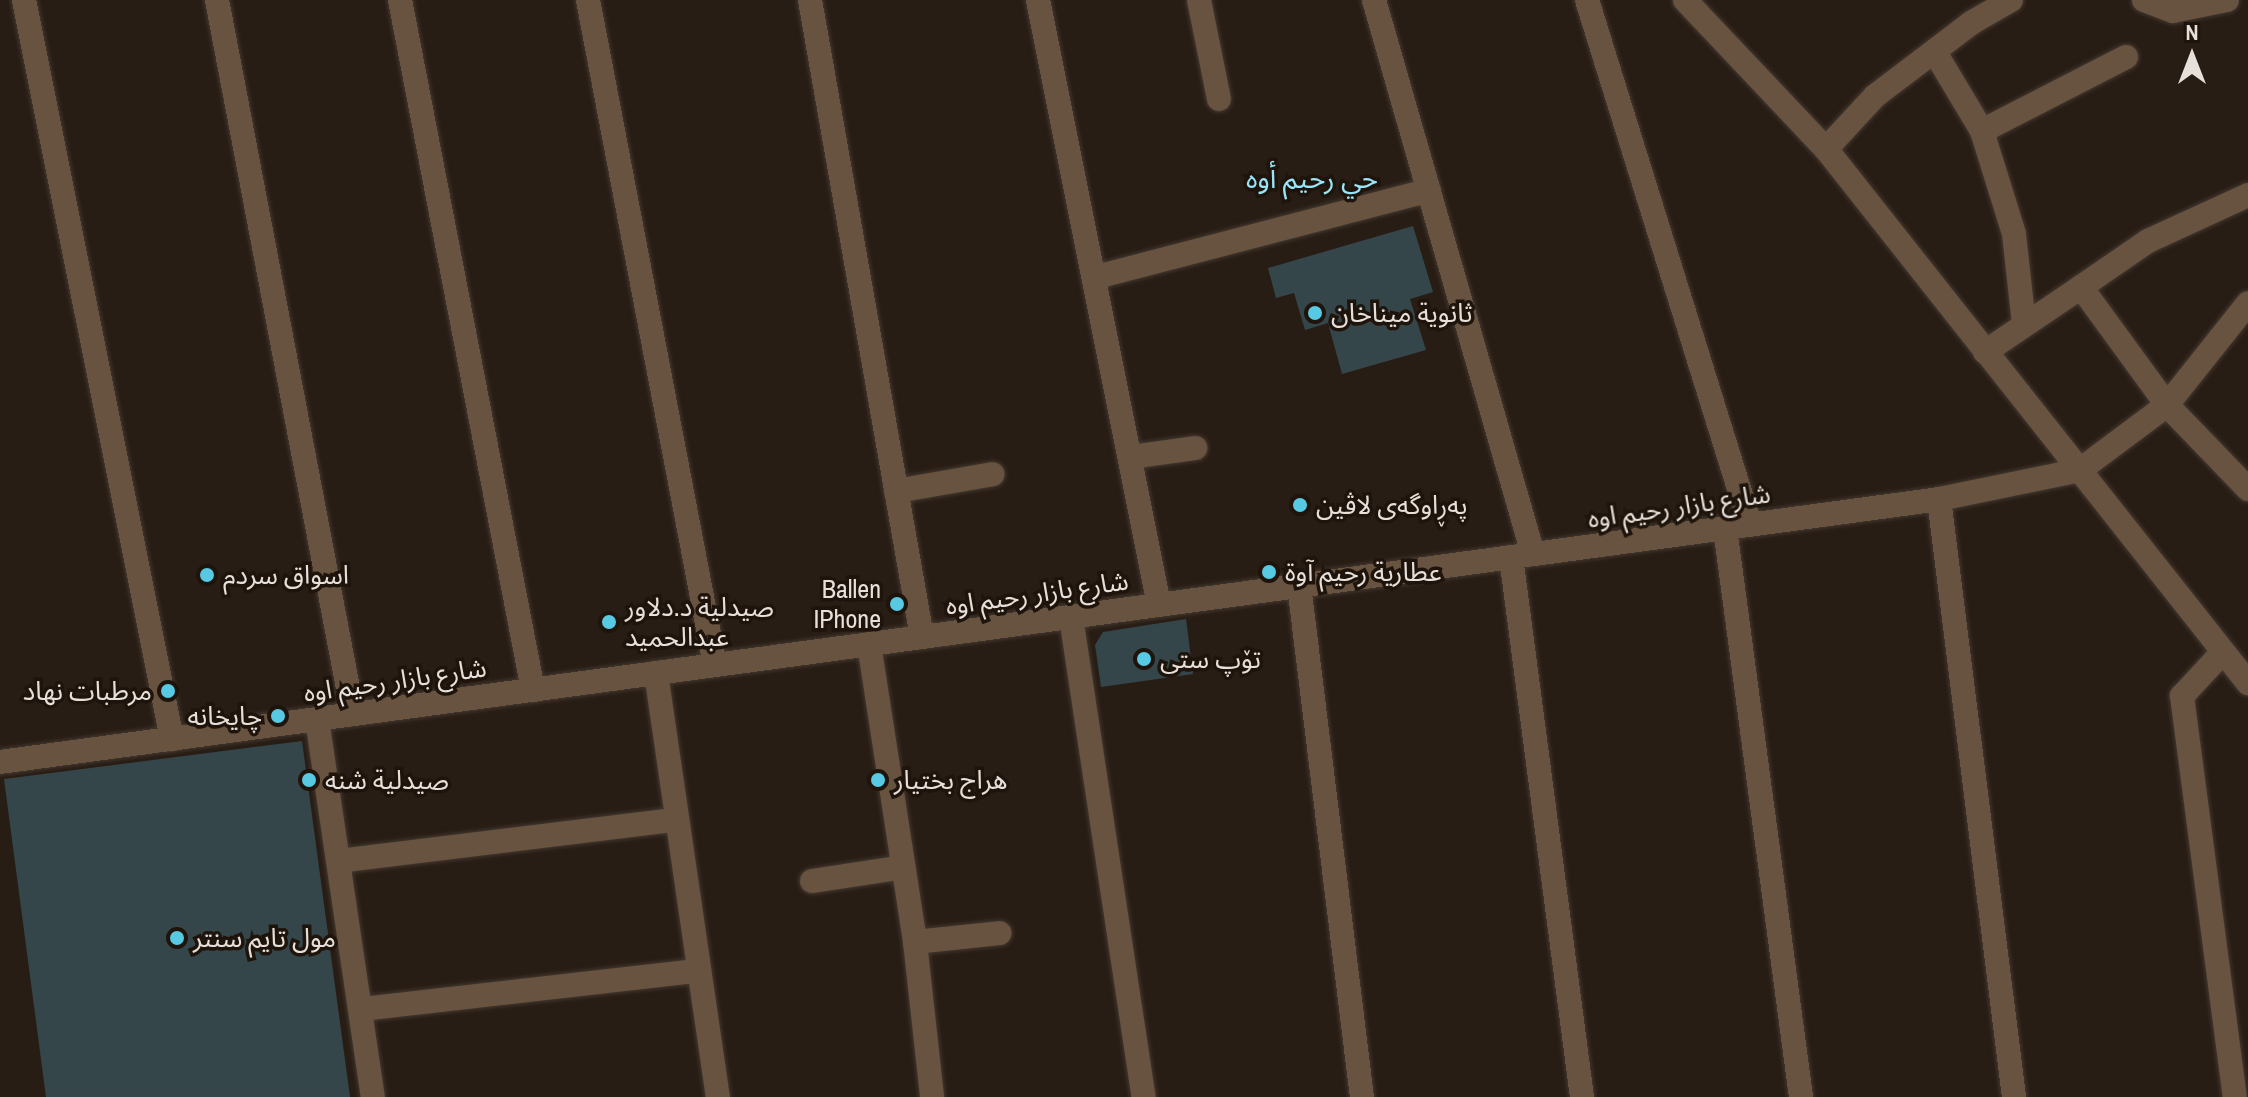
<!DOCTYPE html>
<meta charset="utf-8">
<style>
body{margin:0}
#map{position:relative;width:2248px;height:1097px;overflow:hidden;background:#281d14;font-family:"Archivo Narrow","Noto Sans Arabic",sans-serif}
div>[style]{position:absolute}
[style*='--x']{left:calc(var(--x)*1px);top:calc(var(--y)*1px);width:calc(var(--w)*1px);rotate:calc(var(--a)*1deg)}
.building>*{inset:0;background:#35464b}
.roads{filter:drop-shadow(0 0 2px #433830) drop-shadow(0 0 2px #433830)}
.minor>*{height:24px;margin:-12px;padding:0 12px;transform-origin:12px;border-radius:12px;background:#675340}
.dots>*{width:22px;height:22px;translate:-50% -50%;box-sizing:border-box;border:4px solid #1e140b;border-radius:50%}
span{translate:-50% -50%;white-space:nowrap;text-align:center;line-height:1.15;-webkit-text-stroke:7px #1e140b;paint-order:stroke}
.poi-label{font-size:26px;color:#e7e0da}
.left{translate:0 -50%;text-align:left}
.right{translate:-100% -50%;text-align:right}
.street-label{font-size:26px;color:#e7e0da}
.neighbourhood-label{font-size:28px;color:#98e5f9}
.north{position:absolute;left:2152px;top:16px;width:80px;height:80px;-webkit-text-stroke:6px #1e140b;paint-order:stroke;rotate:0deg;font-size:22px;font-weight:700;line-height:32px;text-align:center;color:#e7e0da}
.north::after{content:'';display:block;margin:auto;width:28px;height:36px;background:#e7e0da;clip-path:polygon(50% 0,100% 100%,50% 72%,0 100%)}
</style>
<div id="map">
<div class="building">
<div style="clip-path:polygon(1413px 226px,1433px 292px,1410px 299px,1426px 350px,1342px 374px,1328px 323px,1305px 330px,1294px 293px,1276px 298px,1268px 268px)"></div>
<div style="clip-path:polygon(1186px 619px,1193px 674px,1101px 687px,1095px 645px,1103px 632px)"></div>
<div style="clip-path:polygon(302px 741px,350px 1097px,46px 1097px,4px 779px)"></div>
</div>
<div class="roads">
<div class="minor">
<div style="--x:24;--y:0;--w:754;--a:78.68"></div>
<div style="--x:217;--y:0;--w:727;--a:79.22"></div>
<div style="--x:400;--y:0;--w:703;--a:79.09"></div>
<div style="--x:588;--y:0;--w:677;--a:79.19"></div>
<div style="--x:810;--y:0;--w:647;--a:80.03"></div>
<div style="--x:1038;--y:0;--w:617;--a:78.69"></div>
<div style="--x:1199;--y:0;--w:101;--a:78.6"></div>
<div style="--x:1374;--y:0;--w:576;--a:73.99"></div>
<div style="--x:1587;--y:0;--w:549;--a:72.72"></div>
<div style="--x:1685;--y:0;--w:205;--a:46.6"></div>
<div style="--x:1826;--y:149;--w:681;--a:51.68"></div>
<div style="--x:2144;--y:0;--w:31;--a:21"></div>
<div style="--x:2173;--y:11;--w:55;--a:-11.5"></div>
<div style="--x:1936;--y:54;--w:90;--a:59.1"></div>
<div style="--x:1982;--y:131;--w:108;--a:72.7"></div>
<div style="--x:2014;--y:234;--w:91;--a:83.7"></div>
<div style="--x:1982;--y:131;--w:162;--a:-27.2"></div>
<div style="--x:1826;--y:149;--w:72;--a:-47.2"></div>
<div style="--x:1875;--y:96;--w:121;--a:-37.2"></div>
<div style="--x:1971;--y:23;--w:46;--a:-29.9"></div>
<div style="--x:1096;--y:277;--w:344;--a:-14.6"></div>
<div style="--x:2081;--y:287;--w:81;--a:-34.5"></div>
<div style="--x:2148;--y:241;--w:110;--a:-24.7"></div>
<div style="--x:1985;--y:352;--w:116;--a:-34.1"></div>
<div style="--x:2081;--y:287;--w:146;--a:53.9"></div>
<div style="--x:2167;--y:405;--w:117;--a:46"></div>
<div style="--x:1131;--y:457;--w:65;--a:-8"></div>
<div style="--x:896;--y:491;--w:98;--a:-9.9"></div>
<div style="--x:1939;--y:499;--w:603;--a:82.85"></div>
<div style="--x:1725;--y:528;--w:574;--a:82.39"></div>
<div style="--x:1511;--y:557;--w:545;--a:82.51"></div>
<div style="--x:1299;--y:585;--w:516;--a:82.99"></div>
<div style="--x:1071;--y:617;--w:486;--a:81.4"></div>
<div style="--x:869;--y:644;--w:302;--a:81.2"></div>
<div style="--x:915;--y:942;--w:156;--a:83.7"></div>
<div style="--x:2222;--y:653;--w:59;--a:132.9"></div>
<div style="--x:2182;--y:696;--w:404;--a:82.5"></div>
<div style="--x:656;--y:673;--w:429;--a:81.7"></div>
<div style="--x:317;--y:719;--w:382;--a:81.6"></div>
<div style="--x:0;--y:762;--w:1957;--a:-7.72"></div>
<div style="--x:1939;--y:499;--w:144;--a:-11.6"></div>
<div style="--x:2080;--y:470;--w:109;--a:-36.8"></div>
<div style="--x:2167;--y:405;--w:130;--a:-51.5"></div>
<div style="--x:339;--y:861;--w:338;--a:-7"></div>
<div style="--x:812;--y:881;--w:92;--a:-8.7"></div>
<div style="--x:915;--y:942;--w:85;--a:-6"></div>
<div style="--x:362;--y:1009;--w:338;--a:-6.5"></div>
</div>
</div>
<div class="dots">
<div style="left:1315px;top:313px;background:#57c9e3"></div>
<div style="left:1300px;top:505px;background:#57c9e3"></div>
<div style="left:1269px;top:572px;background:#57c9e3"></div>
<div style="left:207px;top:575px;background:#57c9e3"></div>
<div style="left:897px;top:604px;background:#57c9e3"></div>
<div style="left:609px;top:622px;background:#57c9e3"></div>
<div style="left:1144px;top:659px;background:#57c9e3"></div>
<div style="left:168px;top:691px;background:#57c9e3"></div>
<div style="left:278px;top:716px;background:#57c9e3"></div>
<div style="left:309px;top:780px;background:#57c9e3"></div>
<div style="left:878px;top:780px;background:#57c9e3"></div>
<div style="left:177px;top:938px;background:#57c9e3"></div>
</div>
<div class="poi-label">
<span class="left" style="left:1331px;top:313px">ثانوية ميناخان</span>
<span class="left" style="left:1316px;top:505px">پەڕاوگەی لاڤین</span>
<span class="left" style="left:1285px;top:572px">عطارية رحيم آوة</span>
<span class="left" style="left:223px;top:575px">اسواق سردم</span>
<span class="right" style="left:881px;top:604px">Ballen<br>IPhone</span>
<span class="left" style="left:625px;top:622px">صيدلية د.دلاور<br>عبدالحميد</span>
<span class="left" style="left:1160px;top:659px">تۆپ ستی</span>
<span class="right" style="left:152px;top:691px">مرطبات نهاد</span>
<span class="right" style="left:262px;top:716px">چایخانە</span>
<span class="left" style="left:325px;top:780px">صيدلية شنه</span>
<span class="left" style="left:894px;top:780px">هراج بختيار</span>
<span class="left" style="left:193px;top:938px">مول تايم سنتر</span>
</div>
<div class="street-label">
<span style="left:1679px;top:506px;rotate:-8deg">شارع بازار رحيم اوه</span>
<span style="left:1037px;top:593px;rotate:-8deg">شارع بازار رحيم اوه</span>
<span style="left:395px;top:680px;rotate:-8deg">شارع بازار رحيم اوه</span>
</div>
<div class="neighbourhood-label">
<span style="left:1312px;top:178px">حي رحيم أوه</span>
</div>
<div class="north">N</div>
</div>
